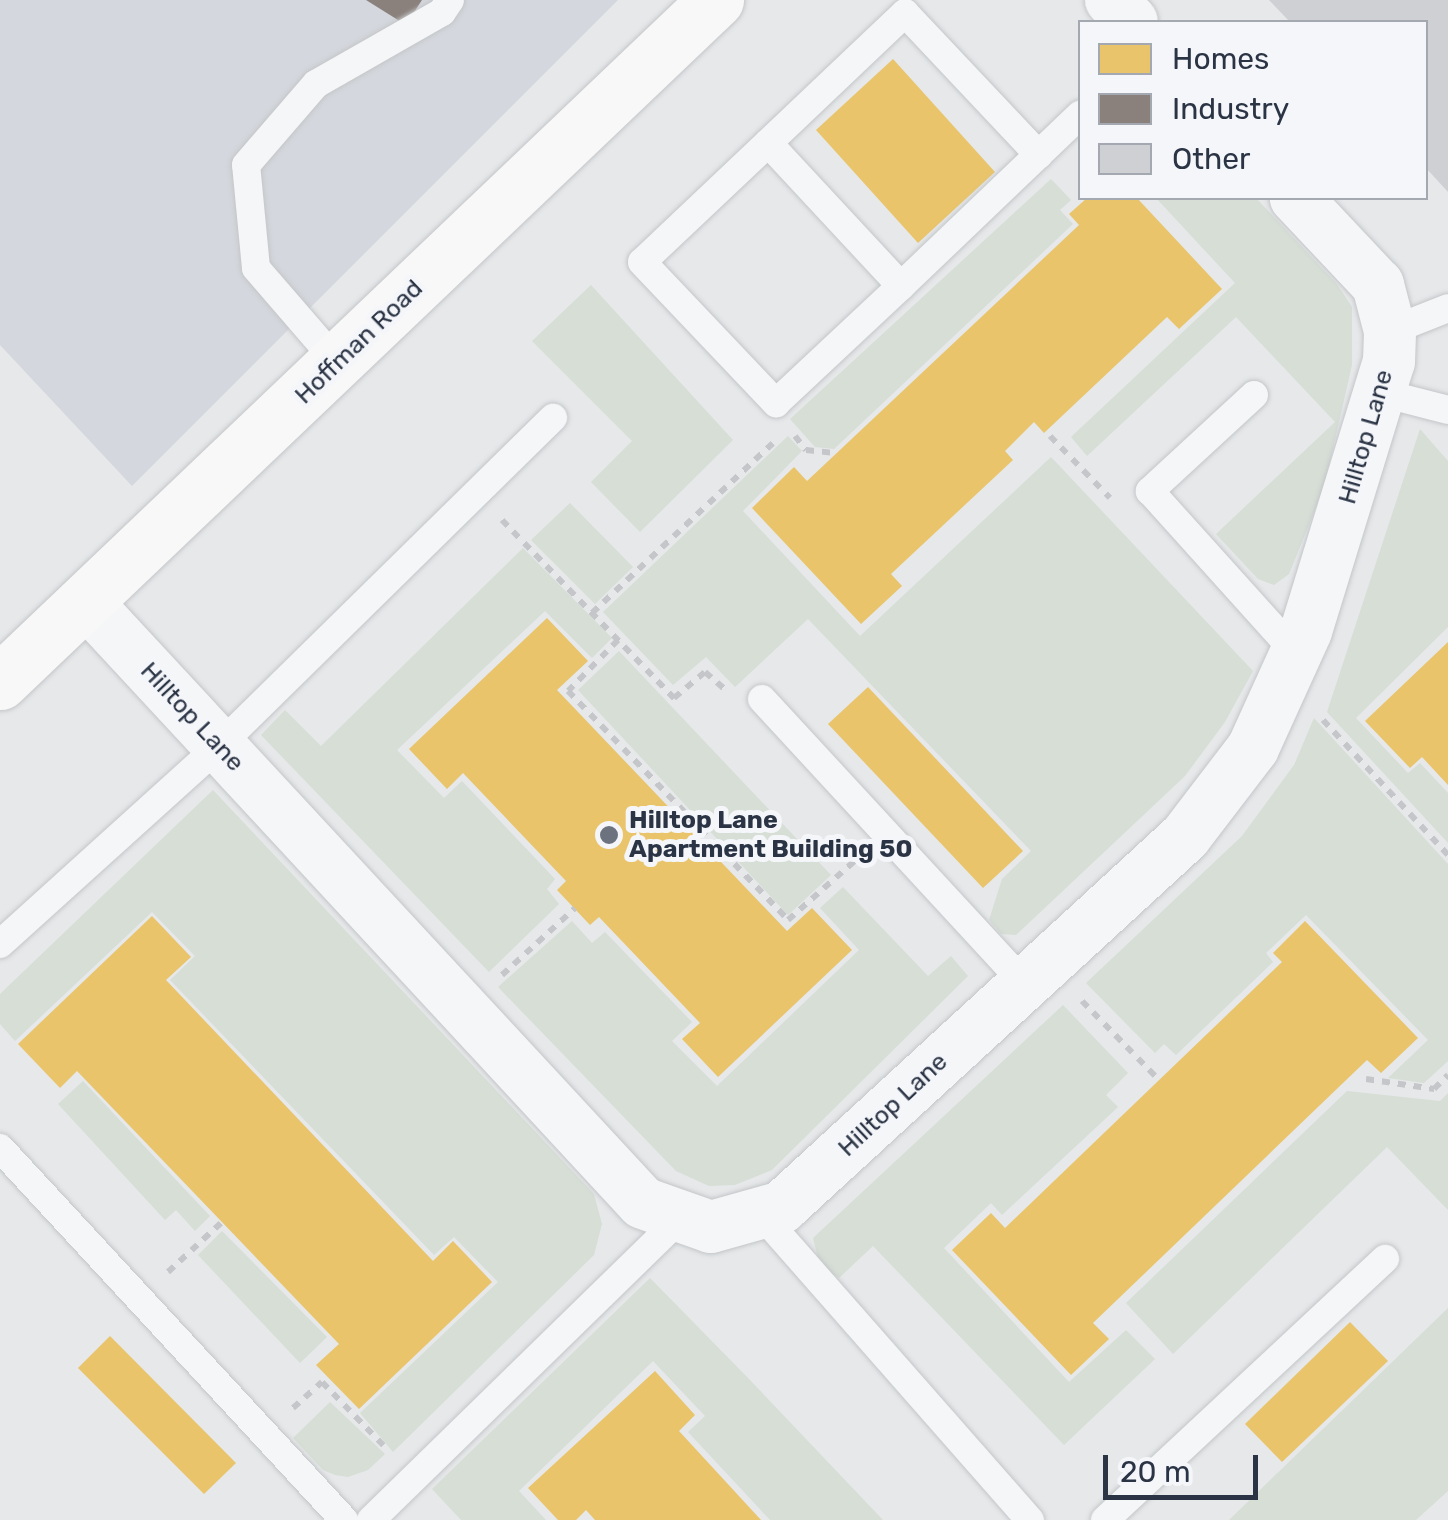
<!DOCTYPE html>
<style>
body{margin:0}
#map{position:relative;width:1448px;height:1520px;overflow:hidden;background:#e6e8ea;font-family:Rubik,sans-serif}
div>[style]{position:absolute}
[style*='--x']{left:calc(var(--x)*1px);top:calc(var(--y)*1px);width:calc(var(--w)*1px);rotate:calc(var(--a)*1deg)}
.built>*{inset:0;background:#d4d7dd}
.green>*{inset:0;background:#d6ded6}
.homes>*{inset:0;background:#e9c46a}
.industry>*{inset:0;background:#8a817c}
.building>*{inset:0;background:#ced0d3}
.path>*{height:6px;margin-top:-3px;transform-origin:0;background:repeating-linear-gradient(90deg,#c5c6ca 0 8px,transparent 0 16px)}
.roads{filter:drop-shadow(0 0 2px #c4c6c8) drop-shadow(0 0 2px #c4c6c8)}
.service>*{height:28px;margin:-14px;padding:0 14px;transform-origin:14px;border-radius:14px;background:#f5f6f7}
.minor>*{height:52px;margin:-26px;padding:0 26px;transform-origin:26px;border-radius:26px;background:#f5f6f7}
.secondary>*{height:55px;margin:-27.5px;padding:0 27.5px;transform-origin:27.5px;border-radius:27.5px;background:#f8f8f8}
.dots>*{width:28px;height:28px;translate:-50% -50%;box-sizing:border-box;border:5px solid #f4f6f9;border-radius:50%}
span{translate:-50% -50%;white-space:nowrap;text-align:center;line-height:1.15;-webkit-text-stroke:10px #f4f6f9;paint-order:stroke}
.street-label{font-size:25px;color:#2b3445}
.poi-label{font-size:25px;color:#2b3445;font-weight:700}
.left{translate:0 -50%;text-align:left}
.legend{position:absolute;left:1078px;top:20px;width:350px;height:180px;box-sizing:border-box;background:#f4f6f9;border:2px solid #a4a8b1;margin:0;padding:12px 18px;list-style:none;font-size:30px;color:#2b3445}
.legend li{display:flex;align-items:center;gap:20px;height:50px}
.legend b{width:50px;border:2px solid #a4a8b1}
.scale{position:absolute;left:1103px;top:1455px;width:155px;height:45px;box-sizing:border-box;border:5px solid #2b3445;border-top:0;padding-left:12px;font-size:30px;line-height:35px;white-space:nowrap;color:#2b3445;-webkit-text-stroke:8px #f4f6f9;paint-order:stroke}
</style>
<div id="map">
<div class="built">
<div style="clip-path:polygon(0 0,618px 0,132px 486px,0 345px)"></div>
</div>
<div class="green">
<div style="clip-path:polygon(1051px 179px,1071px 200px,1060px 210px,1073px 224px,834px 449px,815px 447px,790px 419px)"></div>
<div style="clip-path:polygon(1156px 198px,1256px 198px,1337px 284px,1352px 307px,1352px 365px,1324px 488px,1289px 574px,1274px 585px,1258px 579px,1216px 534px,1335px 422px,1236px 317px,1087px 456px,1071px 437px,1235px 283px)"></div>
<div style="clip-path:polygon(591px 285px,733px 440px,640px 532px,591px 482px,632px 441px,532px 341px)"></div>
<div style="clip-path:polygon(1420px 429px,1448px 461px,1448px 627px,1356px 718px,1408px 773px,1420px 763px,1448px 793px,1448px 843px,1327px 712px)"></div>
<div style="clip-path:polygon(788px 436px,802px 451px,743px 511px,860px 636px,1051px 457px,1253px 671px,1225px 722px,1185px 776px,1016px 935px,1001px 934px,989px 920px,1002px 879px,1031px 851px,808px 619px,735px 687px,706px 657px,673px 685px,603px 612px)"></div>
<div style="clip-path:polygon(570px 503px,633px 567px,595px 604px,531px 540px)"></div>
<div style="clip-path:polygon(523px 548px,612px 638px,592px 658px,545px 611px,397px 750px,444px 798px,462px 781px,555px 879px,547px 889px,559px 904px,489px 972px,261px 735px,285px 710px,321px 746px)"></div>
<div style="clip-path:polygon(619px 651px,831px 875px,788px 915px,578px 690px)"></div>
<div style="clip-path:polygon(1314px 718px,1448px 864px,1448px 1061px,1424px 1083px,1388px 1078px,1428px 1040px,1306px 915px,1266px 953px,1273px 962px,1176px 1055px,1164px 1044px,1155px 1053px,1086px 983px,1242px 836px,1294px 765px)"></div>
<div style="clip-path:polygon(213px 790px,594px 1194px,602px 1224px,594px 1255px,393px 1452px,360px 1413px,498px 1282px,454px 1237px,434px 1255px,170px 980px,195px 956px,152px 912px,15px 1041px,0 1024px,0 994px)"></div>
<div style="clip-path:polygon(843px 887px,928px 976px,951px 956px,968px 976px,772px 1170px,735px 1185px,709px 1186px,676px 1171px,498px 987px,572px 921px,592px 943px,605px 932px,692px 1022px,672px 1041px,717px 1086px,859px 950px,820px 908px)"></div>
<div style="clip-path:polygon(1063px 1005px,1128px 1073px,1106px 1095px,1118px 1107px,1002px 1215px,991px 1203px,944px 1248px,1069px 1382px,1126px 1330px,1155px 1359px,1064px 1445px,873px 1246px,839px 1278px,820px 1267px,813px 1238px)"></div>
<div style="clip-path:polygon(83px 1081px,210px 1216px,195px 1231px,176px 1210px,165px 1220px,58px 1104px)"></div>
<div style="clip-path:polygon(1347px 1091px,1440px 1101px,1448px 1093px,1448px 1210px,1387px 1147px,1173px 1354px,1126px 1303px)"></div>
<div style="clip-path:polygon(222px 1231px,327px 1337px,300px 1363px,198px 1255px)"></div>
<div style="clip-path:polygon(650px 1278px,750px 1380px,883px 1520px,770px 1520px,688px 1432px,705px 1416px,653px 1361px,519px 1491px,546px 1520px,461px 1520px,432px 1489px)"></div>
<div style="clip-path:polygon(1448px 1308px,1448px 1491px,1416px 1520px,1229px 1520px)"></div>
<div style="clip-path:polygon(330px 1402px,385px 1454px,368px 1470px,348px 1477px,335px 1475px,323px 1470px,293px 1438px)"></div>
</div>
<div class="homes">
<div style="clip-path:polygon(893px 59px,995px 172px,918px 243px,816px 130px)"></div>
<div style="clip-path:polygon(1087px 198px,1137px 198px,1222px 289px,1179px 329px,1167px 317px,1044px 433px,1034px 422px,1005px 451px,1013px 460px,891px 574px,902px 586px,861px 624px,752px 508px,794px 467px,807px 481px,1079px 225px,1069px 214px)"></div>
<div style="clip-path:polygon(547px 618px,588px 661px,557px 690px,787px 931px,812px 908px,852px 950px,718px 1077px,682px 1039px,700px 1023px,599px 917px,590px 925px,557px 890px,566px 881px,463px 773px,447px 789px,409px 749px)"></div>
<div style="clip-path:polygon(1448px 642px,1448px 785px,1422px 757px,1410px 768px,1365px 721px)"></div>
<div style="clip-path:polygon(868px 687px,1023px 851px,983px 888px,828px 724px)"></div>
<div style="clip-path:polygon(152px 916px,191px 957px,166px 980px,433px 1261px,453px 1241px,492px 1282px,359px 1409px,316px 1365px,339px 1344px,77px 1071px,60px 1088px,18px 1044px)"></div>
<div style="clip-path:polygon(1305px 921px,1418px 1038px,1381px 1073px,1367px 1060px,1093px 1323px,1109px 1339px,1071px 1375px,952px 1250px,991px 1213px,1005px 1228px,1282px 962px,1273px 953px)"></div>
<div style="clip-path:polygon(1350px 1322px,1388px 1361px,1282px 1462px,1245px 1424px)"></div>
<div style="clip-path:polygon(110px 1336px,236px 1463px,204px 1494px,78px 1368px)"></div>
<div style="clip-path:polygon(655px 1371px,695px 1415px,679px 1431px,761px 1520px,595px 1520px,586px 1510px,576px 1520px,558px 1520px,528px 1488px)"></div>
</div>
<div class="industry">
<div style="clip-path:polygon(366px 0,422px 0,406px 25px)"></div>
</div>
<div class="building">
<div style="clip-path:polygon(1269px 0,1448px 0,1448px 192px,1426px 168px,1426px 22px,1290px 22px)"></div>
</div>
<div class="path">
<div style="--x:795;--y:436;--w:18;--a:52"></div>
<div style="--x:806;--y:450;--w:30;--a:6"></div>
<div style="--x:1050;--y:436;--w:86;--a:45.9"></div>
<div style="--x:502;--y:520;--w:248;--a:46"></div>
<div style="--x:674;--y:698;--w:40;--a:-40"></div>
<div style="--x:705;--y:672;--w:28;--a:41"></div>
<div style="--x:592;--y:613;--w:248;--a:-43.2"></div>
<div style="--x:618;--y:640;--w:71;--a:134.4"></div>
<div style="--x:568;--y:691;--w:318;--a:46.1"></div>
<div style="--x:788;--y:920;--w:95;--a:-41.6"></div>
<div style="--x:1323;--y:720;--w:184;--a:47.2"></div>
<div style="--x:502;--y:975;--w:99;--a:-42.5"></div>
<div style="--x:1082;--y:1001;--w:110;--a:45.7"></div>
<div style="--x:1366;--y:1079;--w:69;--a:8.4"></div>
<div style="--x:1434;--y:1089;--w:20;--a:-45"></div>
<div style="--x:168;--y:1272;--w:74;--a:-42.8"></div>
<div style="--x:293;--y:1408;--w:39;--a:-42"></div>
<div style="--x:322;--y:1382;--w:93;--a:45.9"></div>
</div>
<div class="roads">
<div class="service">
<div style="--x:768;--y:143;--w:189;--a:-43.5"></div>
<div style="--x:905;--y:13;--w:195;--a:46.7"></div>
<div style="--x:901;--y:286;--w:195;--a:-132.9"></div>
<div style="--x:768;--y:143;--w:173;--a:136.6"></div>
<div style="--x:642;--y:262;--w:195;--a:46.5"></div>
<div style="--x:776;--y:403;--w:171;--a:-43.1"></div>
<div style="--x:901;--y:286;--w:248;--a:-43.7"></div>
<div style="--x:1390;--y:331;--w:62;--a:-21.6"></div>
<div style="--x:337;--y:362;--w:124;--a:-130.8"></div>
<div style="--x:256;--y:268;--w:103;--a:-95.5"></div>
<div style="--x:246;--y:165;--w:107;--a:-49.2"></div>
<div style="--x:316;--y:84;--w:145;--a:-29.7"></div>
<div style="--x:442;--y:12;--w:14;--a:-56"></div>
<div style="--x:1382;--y:393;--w:68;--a:14.4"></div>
<div style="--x:1254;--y:395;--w:142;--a:137.3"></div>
<div style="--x:1150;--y:491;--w:218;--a:48"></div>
<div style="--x:762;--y:699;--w:388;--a:47.3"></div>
<div style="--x:0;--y:944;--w:297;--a:-42.1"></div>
<div style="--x:220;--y:745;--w:467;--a:-44.5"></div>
<div style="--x:0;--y:1148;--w:507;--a:47.24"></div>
<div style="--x:760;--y:1213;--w:409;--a:48.7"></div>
<div style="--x:371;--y:1520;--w:433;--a:-44.3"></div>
<div style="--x:1105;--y:1520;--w:383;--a:-43"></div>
</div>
<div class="minor">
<div style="--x:1111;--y:0;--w:30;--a:46"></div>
<div style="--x:86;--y:602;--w:819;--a:47.18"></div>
<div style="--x:643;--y:1203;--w:72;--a:19.4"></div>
<div style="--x:711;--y:1227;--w:74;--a:-15.7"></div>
<div style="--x:782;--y:1207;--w:547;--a:-42.56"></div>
<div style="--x:1185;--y:837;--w:112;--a:-52.6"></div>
<div style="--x:1253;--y:748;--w:128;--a:-65.6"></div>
<div style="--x:1306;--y:631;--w:282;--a:-72.9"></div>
<div style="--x:1389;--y:362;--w:31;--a:-88"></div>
<div style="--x:1390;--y:331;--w:48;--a:-104.6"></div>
<div style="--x:1378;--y:285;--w:120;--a:-133.3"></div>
</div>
<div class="secondary">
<div style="--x:0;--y:682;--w:989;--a:-43.61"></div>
</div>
</div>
<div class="dots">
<div style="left:609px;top:835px;background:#6c737f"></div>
</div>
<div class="street-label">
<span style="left:359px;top:342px;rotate:-44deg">Hoffman Road</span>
<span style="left:1366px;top:437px;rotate:-74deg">Hilltop Lane</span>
<span style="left:192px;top:717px;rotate:47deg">Hilltop Lane</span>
<span style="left:893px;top:1105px;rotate:-43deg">Hilltop Lane</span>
</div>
<div class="poi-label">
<span class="left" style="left:629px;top:835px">Hilltop Lane<br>Apartment Building 50</span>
</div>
<ul class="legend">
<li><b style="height:28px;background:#e9c46a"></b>Homes</li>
<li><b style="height:28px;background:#8a817c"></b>Industry</li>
<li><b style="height:28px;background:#ced0d3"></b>Other</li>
</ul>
<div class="scale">20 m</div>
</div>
